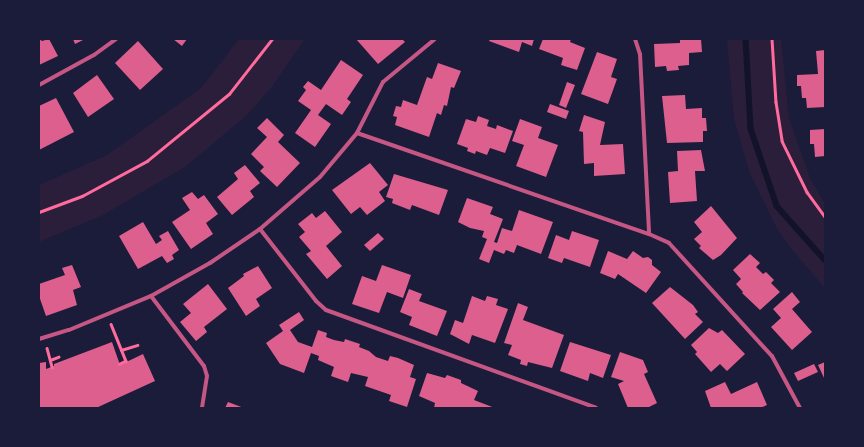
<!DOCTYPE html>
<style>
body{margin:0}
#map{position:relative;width:864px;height:447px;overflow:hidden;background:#1b1b3a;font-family:"Archivo Narrow",sans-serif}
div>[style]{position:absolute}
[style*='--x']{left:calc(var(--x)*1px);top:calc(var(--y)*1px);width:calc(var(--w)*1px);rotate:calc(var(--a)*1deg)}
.green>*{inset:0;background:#2a1e3b}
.stream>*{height:5.5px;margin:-2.75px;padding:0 2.75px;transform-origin:2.75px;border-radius:2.75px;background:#12122b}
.building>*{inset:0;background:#dd5f8e}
.path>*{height:2.5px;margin:-1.25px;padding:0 1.25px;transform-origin:1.25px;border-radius:1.25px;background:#ff6b9d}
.minor>*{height:4px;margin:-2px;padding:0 2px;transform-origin:2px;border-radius:2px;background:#c65784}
span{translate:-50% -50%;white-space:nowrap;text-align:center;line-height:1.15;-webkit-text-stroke:4px #1b1b3a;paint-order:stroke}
.frame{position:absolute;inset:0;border:40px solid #1b1b3a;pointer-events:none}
</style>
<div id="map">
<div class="green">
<div style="clip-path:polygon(239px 39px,305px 39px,271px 88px,246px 116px,185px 167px,103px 215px,39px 242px,39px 185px,107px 155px,201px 88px)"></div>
<div style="clip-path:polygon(727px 39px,781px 39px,789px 118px,810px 178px,825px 204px,825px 288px,793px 251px,776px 227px,749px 171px,734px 119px)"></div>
</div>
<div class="stream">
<div style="--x:746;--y:39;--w:90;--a:86.8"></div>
<div style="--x:751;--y:129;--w:81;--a:71.3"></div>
<div style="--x:777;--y:206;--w:72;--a:48.4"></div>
</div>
<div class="building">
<div style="clip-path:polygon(39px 39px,42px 41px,49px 39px,58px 56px,39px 65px)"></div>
<div style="clip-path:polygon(73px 39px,85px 39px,75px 44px)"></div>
<div style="clip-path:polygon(173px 39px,187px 39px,182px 46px)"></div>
<div style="clip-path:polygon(356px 39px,402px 39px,405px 42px,378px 64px)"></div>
<div style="clip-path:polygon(490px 39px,534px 39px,532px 46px,522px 42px,519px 52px,489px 41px)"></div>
<div style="clip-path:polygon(543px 39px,571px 39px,570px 42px,585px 48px,577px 70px,561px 65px,563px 58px,539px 49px)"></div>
<div style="clip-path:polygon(680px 39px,701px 39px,702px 52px,689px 53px,689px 65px,678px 66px,679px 70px,667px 71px,666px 66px,655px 67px,654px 44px,680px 43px)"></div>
<div style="clip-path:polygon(138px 41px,163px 69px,140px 90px,115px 63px)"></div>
<div style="clip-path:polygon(825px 50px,825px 107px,807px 108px,806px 98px,802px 98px,801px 86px,797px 86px,797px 75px,818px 74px,816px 51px)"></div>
<div style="clip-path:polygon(597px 52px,617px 59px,611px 77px,617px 79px,608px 104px,581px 94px)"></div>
<div style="clip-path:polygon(341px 60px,363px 75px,347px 99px,351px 102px,342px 115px,326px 104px,318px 115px,331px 124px,315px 147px,295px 133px,311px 110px,298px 101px,306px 90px,303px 87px,308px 81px,321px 90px)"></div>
<div style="clip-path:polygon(438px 63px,461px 71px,454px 88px,451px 87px,447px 106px,444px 105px,441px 115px,437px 113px,429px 137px,395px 125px,397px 117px,393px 116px,396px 106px,401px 107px,403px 100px,417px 105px,427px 77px,432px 79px)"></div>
<div style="clip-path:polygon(97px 75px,114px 99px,88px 117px,73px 93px)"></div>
<div style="clip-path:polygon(567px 82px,575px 85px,566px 108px,559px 105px)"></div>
<div style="clip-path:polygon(685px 95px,686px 109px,702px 108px,702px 118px,706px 118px,707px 131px,703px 131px,703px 142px,667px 143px,662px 96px)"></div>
<div style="clip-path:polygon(56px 98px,74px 132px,39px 150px,39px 106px)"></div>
<div style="clip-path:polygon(550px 104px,569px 111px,566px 119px,547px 112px)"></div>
<div style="clip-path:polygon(584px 115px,605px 122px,600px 145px,623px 144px,625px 174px,594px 176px,594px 163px,584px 164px,583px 132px,579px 131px)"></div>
<div style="clip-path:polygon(478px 116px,489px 120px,487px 126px,496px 129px,497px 125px,513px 131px,505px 153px,490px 148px,487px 155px,476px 151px,475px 154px,467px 151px,468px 148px,457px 144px,466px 119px,476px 122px)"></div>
<div style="clip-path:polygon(267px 118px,284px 135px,278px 142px,300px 163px,277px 187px,260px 171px,264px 167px,251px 154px,267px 137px,257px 128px)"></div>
<div style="clip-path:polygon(520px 119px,542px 127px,538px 138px,558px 145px,546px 177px,516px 166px,524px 145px,512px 141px)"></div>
<div style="clip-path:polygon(825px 129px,825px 156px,815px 157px,814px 144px,810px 144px,810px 130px)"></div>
<div style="clip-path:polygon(701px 150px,705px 171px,695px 171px,697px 201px,670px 203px,668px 172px,678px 171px,677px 151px)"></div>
<div style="clip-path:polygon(370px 163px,388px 185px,379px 192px,385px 201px,367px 215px,360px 207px,351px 214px,332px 190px)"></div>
<div style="clip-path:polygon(245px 165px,260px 183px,250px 191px,254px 197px,232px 215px,217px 197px,238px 179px,234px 173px)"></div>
<div style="clip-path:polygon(394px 174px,448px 190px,439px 215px,412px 205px,410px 210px,392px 203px,393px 199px,386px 197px)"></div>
<div style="clip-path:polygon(192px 192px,198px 199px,204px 195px,218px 214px,206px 223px,213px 234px,191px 249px,172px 222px,190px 210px,182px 198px)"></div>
<div style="clip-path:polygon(467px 198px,493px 207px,490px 214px,503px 219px,494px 242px,497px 243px,502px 228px,512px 231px,519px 210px,553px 222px,541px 254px,517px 245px,514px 253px,506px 250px,504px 254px,494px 250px,489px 263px,479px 259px,487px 239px,482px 237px,484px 231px,470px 228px,458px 222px)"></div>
<div style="clip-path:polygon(711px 206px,737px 238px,721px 255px,713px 260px,699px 248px,701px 246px,694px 239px,702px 232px,694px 222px)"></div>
<div style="clip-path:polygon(325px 211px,342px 232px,326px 246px,342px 266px,327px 279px,306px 254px,311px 251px,299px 237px,305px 232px,298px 224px,312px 213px,316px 218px)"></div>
<div style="clip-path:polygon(143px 222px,156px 244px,162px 240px,159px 236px,168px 231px,179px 250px,172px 255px,174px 259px,167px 263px,162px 256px,138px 269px,119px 236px)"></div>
<div style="clip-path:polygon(572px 231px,599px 240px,590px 267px,564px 258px,562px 263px,548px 258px,556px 235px,569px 240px)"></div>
<div style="clip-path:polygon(378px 233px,384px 239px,370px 251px,364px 245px)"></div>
<div style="clip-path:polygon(608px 251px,627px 259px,633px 251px,643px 258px,648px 257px,652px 260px,652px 265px,661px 272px,646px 293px,618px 274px,615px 279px,600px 273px)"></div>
<div style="clip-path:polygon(750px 254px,760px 263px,756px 267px,763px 274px,766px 272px,774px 280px,771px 283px,780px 292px,760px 310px,742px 293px,743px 292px,736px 284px,741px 279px,733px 270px)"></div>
<div style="clip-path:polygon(72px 265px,81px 287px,73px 290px,77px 305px,46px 316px,39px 296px,39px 284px,65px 275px,62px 268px)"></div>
<div style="clip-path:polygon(382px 265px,411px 275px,403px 298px,387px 292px,379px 313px,352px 304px,362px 276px,376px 281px)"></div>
<div style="clip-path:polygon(258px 266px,272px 288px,256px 299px,260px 306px,246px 316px,228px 288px,244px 276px,243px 274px)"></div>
<div style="clip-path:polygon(208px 284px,227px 309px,204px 327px,207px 332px,196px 341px,180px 322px,191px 313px,183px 304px)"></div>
<div style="clip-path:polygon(670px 287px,693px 305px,698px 312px,695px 314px,703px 322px,685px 339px,652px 303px)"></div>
<div style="clip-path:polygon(409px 289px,422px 294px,419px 301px,447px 311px,437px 336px,409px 325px,412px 317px,400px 312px)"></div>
<div style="clip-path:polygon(792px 292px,800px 302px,792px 309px,812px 332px,792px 350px,771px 327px,781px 318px,773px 309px)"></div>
<div style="clip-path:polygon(472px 296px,485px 301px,487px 296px,498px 299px,496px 305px,508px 309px,495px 343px,472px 335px,469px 344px,450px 334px,455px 320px,463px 323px)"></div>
<div style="clip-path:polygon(518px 303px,528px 307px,523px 320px,564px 335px,552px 368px,528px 362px,527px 366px,520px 364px,521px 360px,508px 355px,512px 345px,504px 343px)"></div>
<div style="clip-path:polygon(299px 312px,304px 320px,290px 330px,298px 342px,312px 347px,318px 330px,327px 333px,326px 337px,334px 340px,344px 342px,345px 339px,360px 344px,359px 347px,369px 351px,376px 357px,388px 361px,390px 356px,398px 358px,414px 365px,410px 377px,416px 379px,407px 407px,389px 401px,391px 395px,365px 386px,368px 377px,351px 373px,348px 382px,331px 376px,334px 367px,318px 360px,319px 356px,311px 353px,304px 373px,280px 364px,266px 343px,283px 331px,279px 325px)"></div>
<div style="clip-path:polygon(709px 328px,718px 333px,722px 330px,745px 354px,727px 371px,720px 364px,711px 372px,695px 354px,697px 352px,691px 345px)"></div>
<div style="clip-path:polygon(112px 342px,120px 365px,143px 354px,155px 381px,96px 408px,39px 408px,39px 363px,46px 362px,46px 369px,54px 366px,54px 364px)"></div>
<div style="clip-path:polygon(570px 342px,611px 355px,603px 378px,590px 373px,588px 381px,560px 371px)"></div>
<div style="clip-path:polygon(620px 352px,643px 360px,648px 372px,644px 374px,657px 403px,647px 408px,628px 408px,618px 384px,624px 381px,611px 377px)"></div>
<div style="clip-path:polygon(825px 362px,825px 380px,818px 365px)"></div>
<div style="clip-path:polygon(814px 364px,818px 372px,798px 381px,794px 373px)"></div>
<div style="clip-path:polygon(427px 373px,445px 378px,447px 375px,461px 380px,461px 383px,478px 391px,474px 400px,495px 408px,434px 408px,435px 403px,419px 396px)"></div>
<div style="clip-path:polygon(725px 382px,731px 394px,757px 382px,767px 405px,760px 408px,711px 408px,705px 391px)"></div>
<div style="clip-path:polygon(228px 402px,244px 408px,225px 408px)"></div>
</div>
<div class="path">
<div style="--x:772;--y:39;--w:63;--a:86.4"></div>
<div style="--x:776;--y:102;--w:39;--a:81"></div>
<div style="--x:782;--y:141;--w:57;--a:63.9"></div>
<div style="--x:807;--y:192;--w:31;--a:54"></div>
<div style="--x:39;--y:212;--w:46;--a:-20.4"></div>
<div style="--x:82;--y:196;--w:74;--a:-28.3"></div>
<div style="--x:147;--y:161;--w:106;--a:-39.3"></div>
<div style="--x:229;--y:94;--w:70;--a:-52"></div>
<div style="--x:111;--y:324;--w:40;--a:68"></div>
<div style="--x:126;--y:361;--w:7;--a:153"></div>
<div style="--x:47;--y:348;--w:20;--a:75"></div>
<div style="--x:121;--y:350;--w:17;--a:-17"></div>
<div style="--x:50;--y:360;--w:9;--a:-21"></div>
</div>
<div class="minor">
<div style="--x:635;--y:39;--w:16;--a:72"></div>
<div style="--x:640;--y:54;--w:180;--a:87.1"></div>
<div style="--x:39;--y:85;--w:63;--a:-28.6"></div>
<div style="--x:94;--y:55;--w:27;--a:-36"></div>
<div style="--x:357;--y:133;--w:57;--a:-63"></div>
<div style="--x:383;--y:82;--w:67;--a:-39.6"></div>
<div style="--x:260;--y:229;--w:91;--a:52.1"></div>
<div style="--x:316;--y:301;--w:13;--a:42"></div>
<div style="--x:326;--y:310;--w:287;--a:19.9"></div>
<div style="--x:151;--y:296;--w:88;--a:52.9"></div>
<div style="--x:204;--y:366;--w:10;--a:73"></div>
<div style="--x:207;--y:376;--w:32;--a:99"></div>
<div style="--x:39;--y:339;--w:31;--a:-17"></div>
<div style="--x:69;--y:330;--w:89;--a:-22.5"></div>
<div style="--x:151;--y:296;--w:68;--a:-29.2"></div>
<div style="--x:210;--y:263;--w:60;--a:-34.2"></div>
<div style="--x:260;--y:229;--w:79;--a:-40.9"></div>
<div style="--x:320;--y:177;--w:57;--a:-49.9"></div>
<div style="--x:357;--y:133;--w:309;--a:19.1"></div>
<div style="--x:649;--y:234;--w:22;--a:24"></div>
<div style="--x:669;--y:243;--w:153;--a:47.7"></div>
<div style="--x:772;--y:356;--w:59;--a:61.7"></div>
</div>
<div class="frame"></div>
</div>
